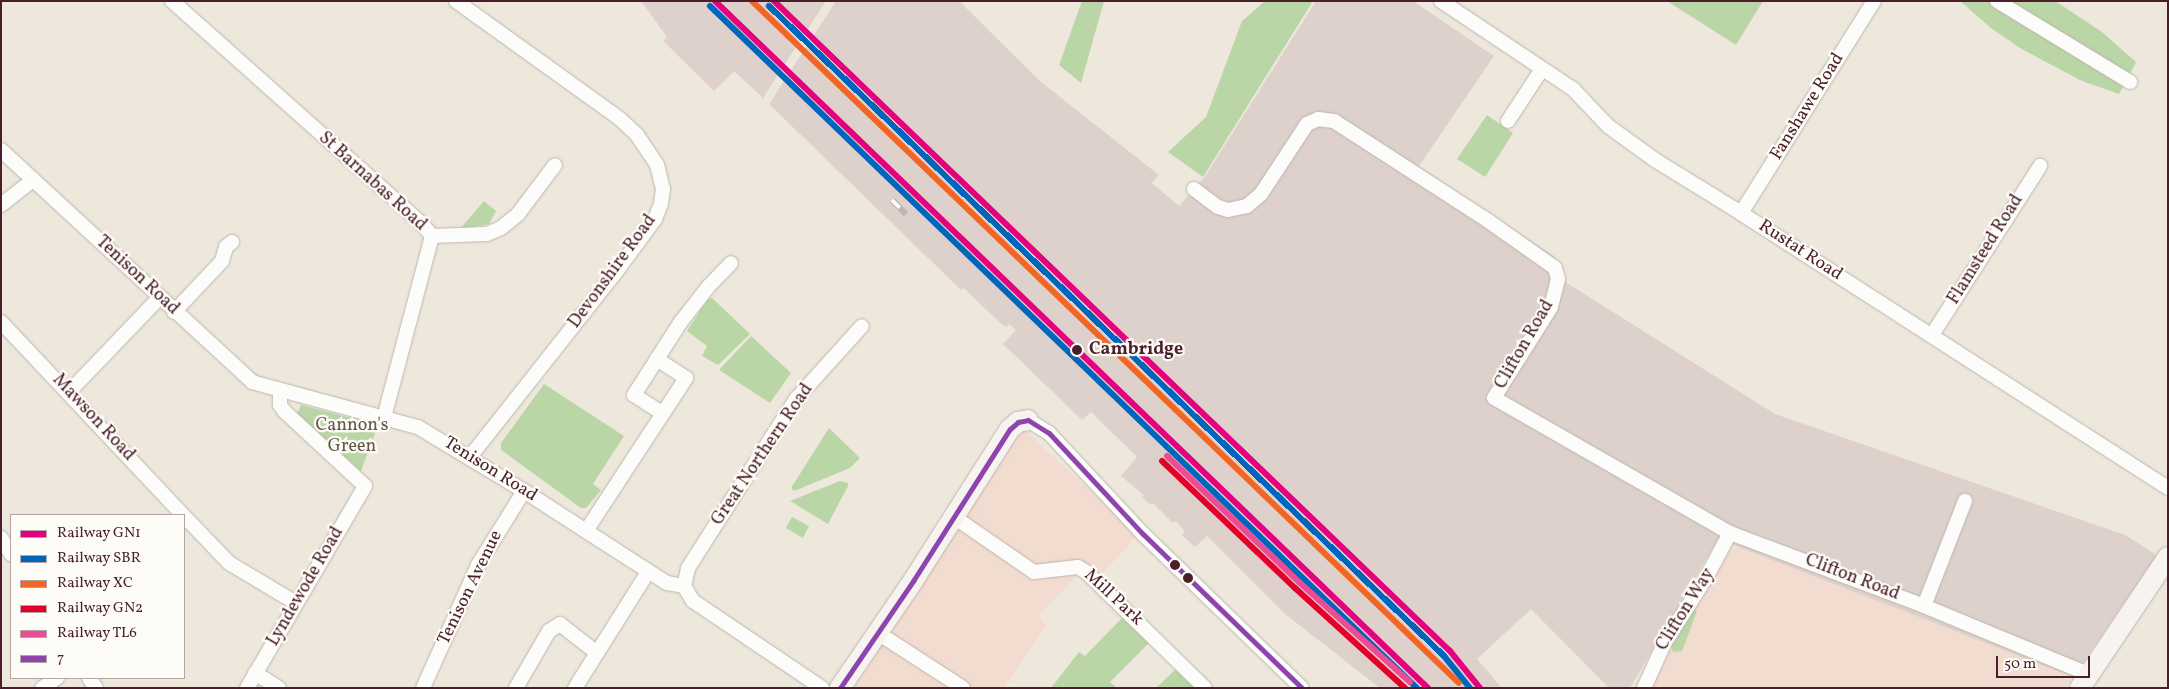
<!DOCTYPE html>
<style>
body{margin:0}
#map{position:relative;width:2169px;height:689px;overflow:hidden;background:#eee8dc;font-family:Vollkorn,serif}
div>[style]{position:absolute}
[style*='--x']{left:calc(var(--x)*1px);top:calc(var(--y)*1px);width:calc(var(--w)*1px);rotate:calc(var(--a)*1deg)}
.built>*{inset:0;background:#f2dccf}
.industrial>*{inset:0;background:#ded1cc}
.green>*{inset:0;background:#bad5a6}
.roads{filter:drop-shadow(0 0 1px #beb5af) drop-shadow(0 0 1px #beb5af)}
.street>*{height:14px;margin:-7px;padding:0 7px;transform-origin:7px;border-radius:7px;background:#fcfcfa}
.secondary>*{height:20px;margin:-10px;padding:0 10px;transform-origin:10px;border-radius:10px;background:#f6f3f0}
.rail>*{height:5.5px;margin-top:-2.75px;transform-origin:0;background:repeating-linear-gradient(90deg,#fdfcf7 0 11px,#bab4b4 0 22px);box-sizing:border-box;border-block:1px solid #bab4b4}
.bus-1>*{height:5px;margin:-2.5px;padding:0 2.5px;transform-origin:2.5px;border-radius:2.5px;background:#8e44ad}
.rail-1>*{height:6px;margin:-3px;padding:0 3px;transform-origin:3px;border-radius:3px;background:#e5007d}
.rail-2>*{height:6px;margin:-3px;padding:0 3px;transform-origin:3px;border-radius:3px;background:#0065bd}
.rail-3>*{height:6px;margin:-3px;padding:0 3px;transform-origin:3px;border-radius:3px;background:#f26522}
.rail-4>*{height:6px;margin:-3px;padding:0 3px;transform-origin:3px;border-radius:3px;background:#e4002b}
.rail-5>*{height:6px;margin:-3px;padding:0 3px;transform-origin:3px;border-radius:3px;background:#ee4b95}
.dots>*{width:14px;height:14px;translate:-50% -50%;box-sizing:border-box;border:2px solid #fdfcf7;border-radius:50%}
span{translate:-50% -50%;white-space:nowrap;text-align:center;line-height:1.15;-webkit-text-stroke:4.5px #fdfcf7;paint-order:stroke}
.street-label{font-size:18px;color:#4a1f2b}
.stop-label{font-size:18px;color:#4a1f2b;font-weight:700}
.left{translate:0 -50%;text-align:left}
.park-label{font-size:18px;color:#625946}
.frame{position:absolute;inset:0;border:2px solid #4a1f2b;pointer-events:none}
.legend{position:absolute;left:10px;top:514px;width:175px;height:165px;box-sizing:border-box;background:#fdfcf7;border:1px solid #b5a4a5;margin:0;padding:6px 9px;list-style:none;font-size:15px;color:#4a1f2b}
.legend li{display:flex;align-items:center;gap:10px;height:25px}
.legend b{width:25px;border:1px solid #b5a4a5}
.scale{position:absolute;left:1996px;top:656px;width:94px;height:22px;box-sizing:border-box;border:2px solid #4a1f2b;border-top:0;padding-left:6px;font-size:15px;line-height:18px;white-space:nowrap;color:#4a1f2b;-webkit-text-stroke:4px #fdfcf7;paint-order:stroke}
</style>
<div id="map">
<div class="built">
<div style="clip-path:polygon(1023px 428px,1138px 535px,1092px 585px,1080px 573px,1039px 615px,1046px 626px,1004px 688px,854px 688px)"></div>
<div style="clip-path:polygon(1736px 548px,1745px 548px,1770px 557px,2073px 677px,2066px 688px,1652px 688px,1671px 646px,1728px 553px)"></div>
</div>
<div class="industrial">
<div style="clip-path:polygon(641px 1px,826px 1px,763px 98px,734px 71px,714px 91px,663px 41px,667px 37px)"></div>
<div style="clip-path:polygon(836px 1px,959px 1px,1041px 82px,1159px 175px,1152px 183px,1179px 206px,1204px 178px,1316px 1px,1413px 1px,1494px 56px,1419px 166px,1555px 257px,1567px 283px,1775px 414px,2125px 535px,2157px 555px,2073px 677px,1718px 539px,1630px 688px,1609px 688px,1531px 609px,1477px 659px,1502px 688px,1380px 688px,1285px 614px,1207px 536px,1195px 547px,1182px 535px,1185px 531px,1175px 521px,1173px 523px,1153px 503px,1151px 505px,1142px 497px,1144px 495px,1121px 476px,1137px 457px,1091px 412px,1082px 420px,1003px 344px,1016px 330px,1009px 324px,1006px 327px,1000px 323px,964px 288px,961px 290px,769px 104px)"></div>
</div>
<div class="green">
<div style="clip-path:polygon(1082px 1px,1104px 1px,1081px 83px,1059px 65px)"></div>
<div style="clip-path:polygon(1265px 1px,1313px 1px,1203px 177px,1168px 152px,1206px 117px,1242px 21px)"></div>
<div style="clip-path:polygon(1667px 1px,1763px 1px,1736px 45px)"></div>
<div style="clip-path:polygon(1960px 1px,2055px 1px,2102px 32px,2136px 62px,2119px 94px,2082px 81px,2020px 48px,1991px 28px)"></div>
<div style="clip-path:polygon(1487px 115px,1513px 133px,1485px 177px,1457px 159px)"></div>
<div style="clip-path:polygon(484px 201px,496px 211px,489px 224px,460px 229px)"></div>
<div style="clip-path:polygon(712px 298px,750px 334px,718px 365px,702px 356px,707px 346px,687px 331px,707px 300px)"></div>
<div style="clip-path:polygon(751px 336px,791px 373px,770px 403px,719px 370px)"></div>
<div style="clip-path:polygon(544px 384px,624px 436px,593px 484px,601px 490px,586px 508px,581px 508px,501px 450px,501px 443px)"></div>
<div style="clip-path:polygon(301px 405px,378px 425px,361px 471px,297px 414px)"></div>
<div style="clip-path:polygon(829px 428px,860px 458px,850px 468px,794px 491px,791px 488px)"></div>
<div style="clip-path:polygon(840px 481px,848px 483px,848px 486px,828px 524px,790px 501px)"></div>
<div style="clip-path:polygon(792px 517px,809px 526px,803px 538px,786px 528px)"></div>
<div style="clip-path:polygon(1694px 609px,1697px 611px,1682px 651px,1673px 652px,1671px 646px)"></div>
<div style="clip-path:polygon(1122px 618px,1149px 643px,1110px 682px,1117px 688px,1051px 688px,1079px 652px,1085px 656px)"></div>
<div style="clip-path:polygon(1177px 668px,1197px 688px,1156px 688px)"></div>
</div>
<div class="roads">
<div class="street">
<div style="--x:172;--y:1;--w:335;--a:41.7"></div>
<div style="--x:422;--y:224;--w:16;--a:50"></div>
<div style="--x:432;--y:236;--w:188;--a:104.8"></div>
<div style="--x:456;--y:1;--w:202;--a:35.7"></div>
<div style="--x:620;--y:119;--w:23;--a:43"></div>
<div style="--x:637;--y:135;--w:36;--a:56"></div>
<div style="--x:657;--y:165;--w:25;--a:76"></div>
<div style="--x:663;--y:189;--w:15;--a:98"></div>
<div style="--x:661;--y:204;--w:16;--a:112"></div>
<div style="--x:655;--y:219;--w:66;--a:126.3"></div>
<div style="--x:616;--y:272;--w:237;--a:128.3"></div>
<div style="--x:1441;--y:1;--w:159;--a:33.7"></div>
<div style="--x:1573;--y:89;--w:51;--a:46.6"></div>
<div style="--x:1608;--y:126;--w:58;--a:35.9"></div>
<div style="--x:1655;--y:160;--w:92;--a:31.6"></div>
<div style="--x:1733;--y:208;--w:517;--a:32.77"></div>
<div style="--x:1997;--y:1;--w:156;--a:31.3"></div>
<div style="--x:1508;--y:121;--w:62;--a:-56.8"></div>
<div style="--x:1;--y:150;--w:342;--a:42.7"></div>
<div style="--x:252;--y:382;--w:172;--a:15.2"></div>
<div style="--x:418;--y:427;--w:124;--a:31.1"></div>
<div style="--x:524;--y:491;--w:170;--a:32.8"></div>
<div style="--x:667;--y:583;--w:17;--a:10"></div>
<div style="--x:1194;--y:189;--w:30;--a:37"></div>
<div style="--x:1218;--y:207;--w:10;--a:17"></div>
<div style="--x:1228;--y:210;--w:19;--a:-12"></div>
<div style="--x:1247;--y:206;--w:18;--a:-41"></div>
<div style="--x:1261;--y:194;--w:84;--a:-56.7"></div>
<div style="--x:1307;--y:124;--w:12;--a:-24"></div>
<div style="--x:1318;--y:119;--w:16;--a:7"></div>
<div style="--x:1334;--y:121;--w:182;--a:32.9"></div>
<div style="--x:1487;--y:220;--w:83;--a:35.2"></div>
<div style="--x:1555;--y:268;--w:11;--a:75"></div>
<div style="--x:1558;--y:279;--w:29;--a:104"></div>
<div style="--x:1551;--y:307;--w:107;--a:122.1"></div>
<div style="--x:1494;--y:398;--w:272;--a:29.8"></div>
<div style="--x:1730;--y:533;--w:207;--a:20.6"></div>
<div style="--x:1924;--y:606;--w:178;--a:22.5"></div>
<div style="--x:1;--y:205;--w:41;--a:-38"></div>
<div style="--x:1741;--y:213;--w:250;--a:-57.9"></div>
<div style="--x:432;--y:236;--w:55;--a:-2.1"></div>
<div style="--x:487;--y:234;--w:15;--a:-23"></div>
<div style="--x:501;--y:228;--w:22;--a:-39"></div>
<div style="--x:518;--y:214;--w:61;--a:-52.9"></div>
<div style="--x:174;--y:312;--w:70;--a:-46.7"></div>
<div style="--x:222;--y:261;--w:15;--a:-74"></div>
<div style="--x:226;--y:247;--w:8;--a:-40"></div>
<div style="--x:1;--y:322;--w:265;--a:46.7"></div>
<div style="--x:1932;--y:335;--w:201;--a:-57.4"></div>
<div style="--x:657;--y:359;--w:43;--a:122.6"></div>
<div style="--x:634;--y:395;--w:33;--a:33"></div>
<div style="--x:69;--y:392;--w:130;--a:-46.2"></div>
<div style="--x:1028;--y:420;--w:25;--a:32"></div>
<div style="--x:1049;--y:433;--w:138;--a:47.1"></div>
<div style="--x:1143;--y:534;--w:221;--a:44.1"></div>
<div style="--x:184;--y:516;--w:65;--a:46.2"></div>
<div style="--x:229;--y:563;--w:78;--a:30.8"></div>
<div style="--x:954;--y:517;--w:97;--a:34.5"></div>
<div style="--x:1034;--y:572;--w:44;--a:-6.5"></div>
<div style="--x:1078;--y:567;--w:9;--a:32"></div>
<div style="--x:1086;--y:572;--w:166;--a:44.3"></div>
<div style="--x:586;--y:531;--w:183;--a:-56.8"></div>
<div style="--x:686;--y:378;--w:35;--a:-147"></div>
<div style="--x:657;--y:359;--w:43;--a:-57.4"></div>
<div style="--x:680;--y:323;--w:46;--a:-52.1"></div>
<div style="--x:708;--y:287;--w:33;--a:-46"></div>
<div style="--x:1;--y:538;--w:19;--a:58"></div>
<div style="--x:1924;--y:606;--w:113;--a:-68.7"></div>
<div style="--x:878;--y:633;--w:101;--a:32.9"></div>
<div style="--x:255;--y:673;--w:28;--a:32"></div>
<div style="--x:89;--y:678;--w:12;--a:55"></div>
<div style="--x:42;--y:688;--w:18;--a:-34"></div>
<div style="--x:247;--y:688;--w:234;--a:-59.7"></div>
<div style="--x:365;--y:486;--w:109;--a:-137.2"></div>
<div style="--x:285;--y:412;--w:9;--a:-126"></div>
<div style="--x:280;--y:405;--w:15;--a:-90"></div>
<div style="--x:423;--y:688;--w:135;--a:-65.9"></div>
<div style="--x:478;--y:565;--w:87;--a:-58.1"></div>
<div style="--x:516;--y:688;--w:66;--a:-59.9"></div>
<div style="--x:549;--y:631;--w:13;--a:-32"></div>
<div style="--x:560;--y:624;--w:47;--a:38.1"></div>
<div style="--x:575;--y:688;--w:137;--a:-57.8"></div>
<div style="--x:822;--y:688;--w:156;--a:-146"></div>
<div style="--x:693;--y:601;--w:17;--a:-121"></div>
<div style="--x:684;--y:586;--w:18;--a:-77"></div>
<div style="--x:688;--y:568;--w:201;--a:-57.4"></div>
<div style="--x:796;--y:399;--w:98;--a:-47.9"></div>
<div style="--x:1644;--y:688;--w:51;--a:-65.5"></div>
<div style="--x:1665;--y:642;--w:76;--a:-57.4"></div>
<div style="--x:1706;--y:578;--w:51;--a:-61.9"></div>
</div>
<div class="secondary">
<div style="--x:840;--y:688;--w:130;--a:-55.7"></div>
<div style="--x:913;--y:581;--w:180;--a:-57.5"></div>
<div style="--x:1010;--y:429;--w:11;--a:-41"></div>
<div style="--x:1018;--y:422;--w:10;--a:-11"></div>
<div style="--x:2080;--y:688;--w:158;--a:-56.1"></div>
</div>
</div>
<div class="rail">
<div style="--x:892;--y:200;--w:20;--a:45"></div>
</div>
<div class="bus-1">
<div style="--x:1028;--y:420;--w:25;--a:32"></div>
<div style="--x:1049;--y:433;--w:138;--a:47.1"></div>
<div style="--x:1143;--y:534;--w:221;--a:44.1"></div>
<div style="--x:840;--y:688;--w:130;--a:-55.7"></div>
<div style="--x:913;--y:581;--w:180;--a:-57.5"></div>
<div style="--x:1010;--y:429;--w:11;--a:-41"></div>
<div style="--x:1018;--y:422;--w:10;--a:-11"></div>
</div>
<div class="rail-1">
<div style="--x:715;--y:1;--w:990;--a:43.94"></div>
<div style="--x:774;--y:1;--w:938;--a:43.88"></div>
<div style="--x:1450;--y:651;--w:48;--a:51"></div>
</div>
<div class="rail-2">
<div style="--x:710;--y:6;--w:982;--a:43.97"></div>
<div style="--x:769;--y:6;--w:937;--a:43.92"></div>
<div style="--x:1444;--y:656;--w:41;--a:50.9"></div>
</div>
<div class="rail-3">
<div style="--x:752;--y:1;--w:982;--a:43.97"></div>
</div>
<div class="rail-4">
<div style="--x:1162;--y:461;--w:184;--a:43.7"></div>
<div style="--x:1295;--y:588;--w:149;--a:42.3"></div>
</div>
<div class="rail-5">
<div style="--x:1167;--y:456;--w:184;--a:43.7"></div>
<div style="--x:1300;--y:583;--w:148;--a:42"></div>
</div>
<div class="dots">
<div style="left:1077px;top:350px;background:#4a1f2b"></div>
<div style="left:1175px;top:565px;background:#4a1f2b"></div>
<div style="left:1188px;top:578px;background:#4a1f2b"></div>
</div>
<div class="street-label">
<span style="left:1808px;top:107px;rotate:-58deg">Fanshawe Road</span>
<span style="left:372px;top:182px;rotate:42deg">St Barnabas Road</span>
<span style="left:1986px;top:250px;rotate:-58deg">Flamsteed Road</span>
<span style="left:1800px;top:251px;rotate:33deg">Rustat Road</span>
<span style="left:613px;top:272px;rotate:-54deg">Devonshire Road</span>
<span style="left:137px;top:276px;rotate:43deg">Tenison Road</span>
<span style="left:1525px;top:345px;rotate:-60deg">Clifton Road</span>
<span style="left:93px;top:418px;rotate:47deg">Mawson Road</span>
<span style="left:763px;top:455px;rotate:-56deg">Great Northern Road</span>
<span style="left:490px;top:470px;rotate:32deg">Tenison Road</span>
<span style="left:1852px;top:578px;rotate:21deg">Clifton Road</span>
<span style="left:306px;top:587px;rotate:-60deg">Lyndewode Road</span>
<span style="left:471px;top:588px;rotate:-64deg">Tenison Avenue</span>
<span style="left:1113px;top:598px;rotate:43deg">Mill Park</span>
<span style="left:1686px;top:610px;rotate:-58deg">Clifton Way</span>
</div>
<div class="stop-label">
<span class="left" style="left:1089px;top:350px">Cambridge</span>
</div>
<div class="park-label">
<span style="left:352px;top:437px">Cannon's<br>Green</span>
</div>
<div class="frame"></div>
<ul class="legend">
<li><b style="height:6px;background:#e5007d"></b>Railway GN1</li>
<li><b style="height:6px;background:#0065bd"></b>Railway SBR</li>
<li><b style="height:6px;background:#f26522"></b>Railway XC</li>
<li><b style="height:6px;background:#e4002b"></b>Railway GN2</li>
<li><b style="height:6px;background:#ee4b95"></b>Railway TL6</li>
<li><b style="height:6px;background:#8e44ad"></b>7</li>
</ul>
<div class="scale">50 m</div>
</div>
